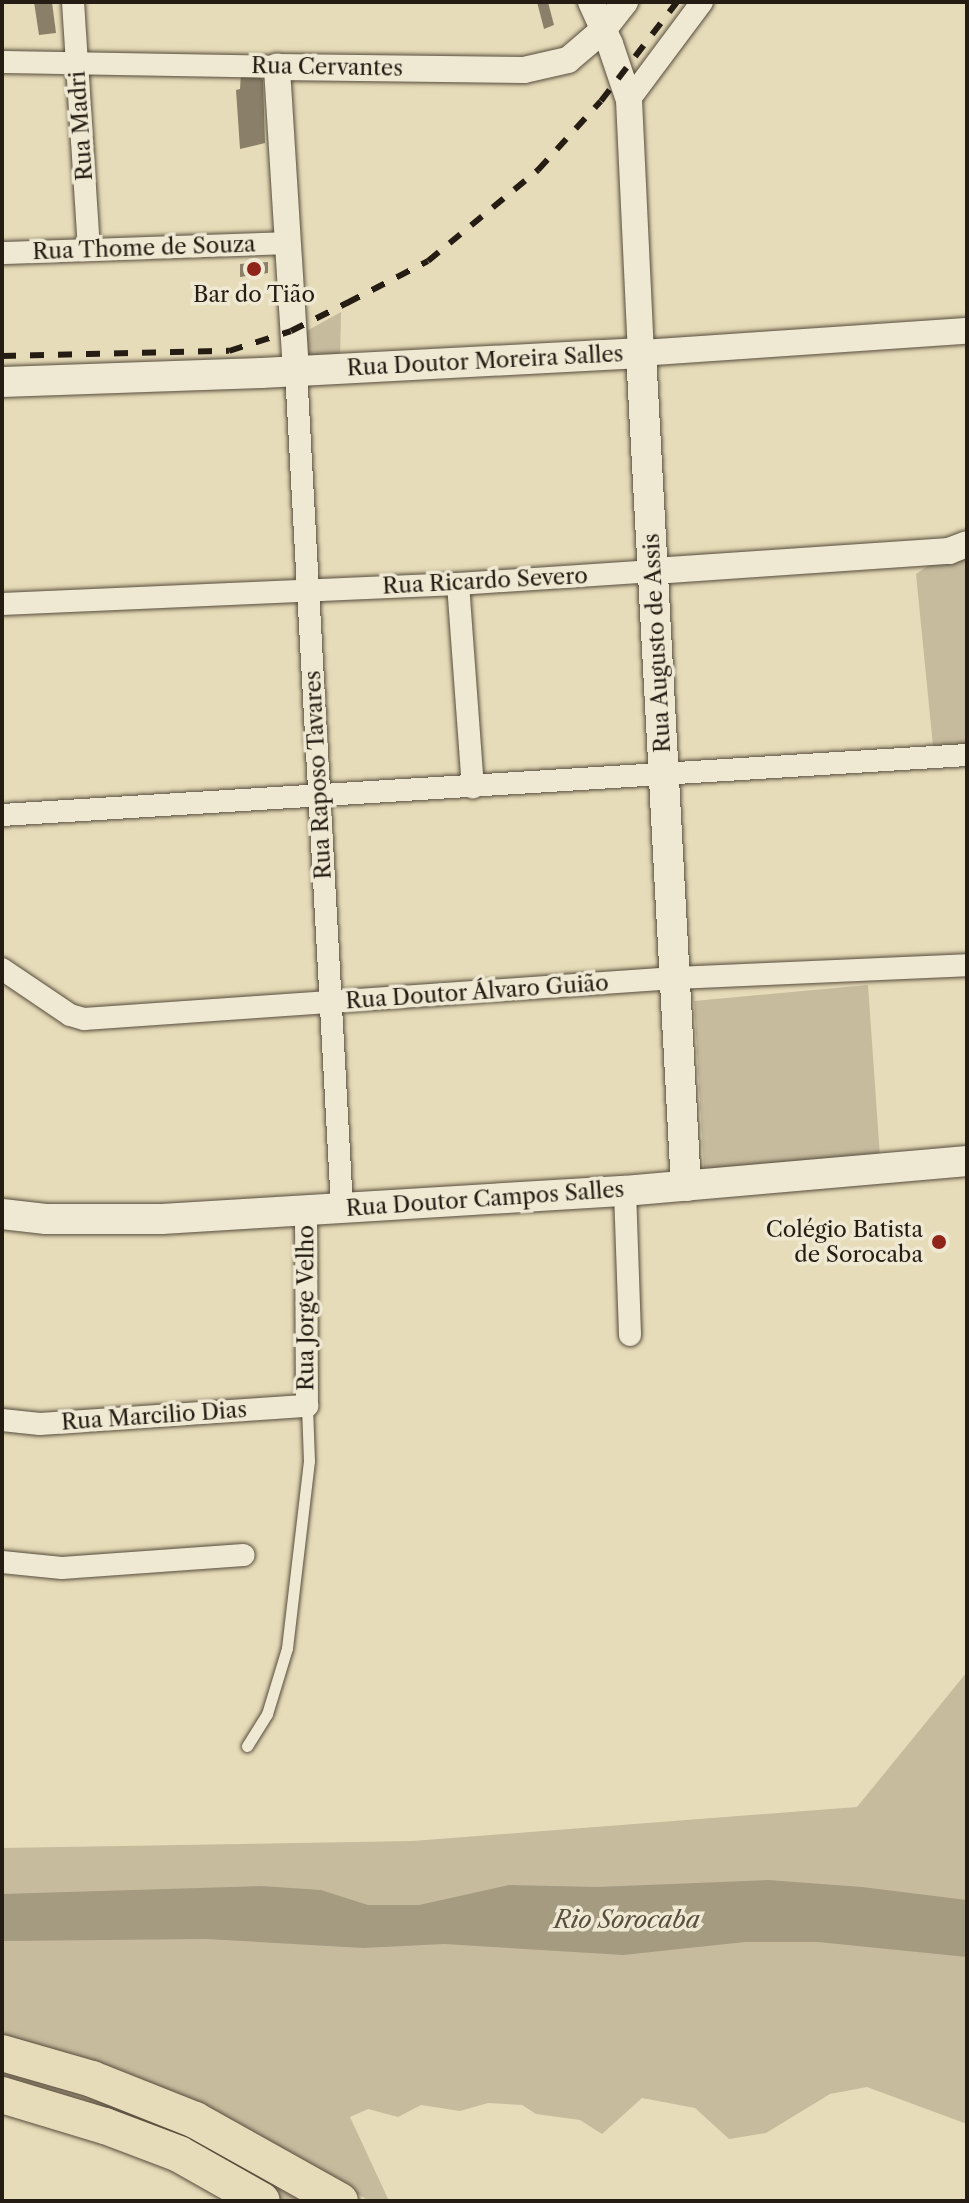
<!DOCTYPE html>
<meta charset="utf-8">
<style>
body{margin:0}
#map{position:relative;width:969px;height:2203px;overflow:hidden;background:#e7dcb9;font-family:"Libre Caslon Text",serif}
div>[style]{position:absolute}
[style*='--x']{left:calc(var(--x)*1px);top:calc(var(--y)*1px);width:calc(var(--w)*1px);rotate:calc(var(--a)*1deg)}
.green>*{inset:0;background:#c6bb9d}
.water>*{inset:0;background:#a59b81}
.building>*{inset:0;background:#8a8069}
.roads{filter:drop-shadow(0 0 2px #564c3c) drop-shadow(0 0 2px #564c3c)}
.service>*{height:11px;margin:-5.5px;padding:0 5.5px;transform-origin:5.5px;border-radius:5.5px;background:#efe8d2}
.minor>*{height:22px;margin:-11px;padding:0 11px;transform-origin:11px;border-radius:11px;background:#efe8d2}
.tertiary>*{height:26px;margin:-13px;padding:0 13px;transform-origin:13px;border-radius:13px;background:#efe8d2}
.secondary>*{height:30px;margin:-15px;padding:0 15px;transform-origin:15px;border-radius:15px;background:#efe8d2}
.trunk>*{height:36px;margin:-18px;padding:0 18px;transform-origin:18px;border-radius:18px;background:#e7dcb9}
.rail>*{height:6px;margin-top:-3px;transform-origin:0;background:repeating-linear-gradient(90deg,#251c13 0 14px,transparent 0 28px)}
.dots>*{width:22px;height:22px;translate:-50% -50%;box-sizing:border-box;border:4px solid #efe8d2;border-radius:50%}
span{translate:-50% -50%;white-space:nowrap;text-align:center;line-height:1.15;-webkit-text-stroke:7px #efe8d2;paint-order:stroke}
.street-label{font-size:22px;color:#251c13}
.poi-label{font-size:22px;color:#251c13}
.right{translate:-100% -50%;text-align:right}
.water-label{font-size:24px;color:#584f3f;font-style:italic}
.frame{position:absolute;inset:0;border:4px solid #251c13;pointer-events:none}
</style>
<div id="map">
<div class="green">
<div style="clip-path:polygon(341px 312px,340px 363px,303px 359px,303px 333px)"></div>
<div style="clip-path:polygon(967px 549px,967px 747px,933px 746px,916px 574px,949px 551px)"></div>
<div style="clip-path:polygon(868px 985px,880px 1157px,704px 1170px,694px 1001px)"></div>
<div style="clip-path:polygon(967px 1672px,967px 2124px,867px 2087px,830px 2094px,766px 2133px,729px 2139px,695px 2108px,642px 2098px,602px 2134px,580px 2120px,536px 2114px,522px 2105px,488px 2103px,460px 2111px,421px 2105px,398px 2117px,368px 2109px,350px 2117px,389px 2201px,370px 2201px,242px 2131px,2px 2043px,2px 1848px,412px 1841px,857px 1807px)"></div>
<div style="clip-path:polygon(2px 2065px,107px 2096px,316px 2201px,283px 2201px,220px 2165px,2px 2083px)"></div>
</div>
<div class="water">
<div style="clip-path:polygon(768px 1880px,862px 1887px,967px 1900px,967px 1957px,818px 1942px,745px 1942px,623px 1955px,444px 1944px,363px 1948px,206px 1939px,2px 1941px,2px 1894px,261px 1886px,321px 1890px,368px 1905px,419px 1905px,509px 1885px,597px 1887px)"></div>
</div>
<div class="building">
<div style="clip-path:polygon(34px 2px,52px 2px,56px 33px,39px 35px)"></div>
<div style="clip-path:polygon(537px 2px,548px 2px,554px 25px,544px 29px)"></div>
<div style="clip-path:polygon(241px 73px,255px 73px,263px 80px,265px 143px,240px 149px,236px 90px,240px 89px)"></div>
<div style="clip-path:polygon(268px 262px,268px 273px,240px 277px,240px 264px)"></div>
</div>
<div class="roads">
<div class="service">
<div style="--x:247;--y:1746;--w:38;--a:-58"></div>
<div style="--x:267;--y:1714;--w:69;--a:-73.1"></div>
<div style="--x:287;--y:1648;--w:188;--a:-83.3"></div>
<div style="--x:309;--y:1461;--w:55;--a:-92.1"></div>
</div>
<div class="minor">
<div style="--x:73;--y:2;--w:248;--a:86.3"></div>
<div style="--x:2;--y:62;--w:275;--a:1"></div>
<div style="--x:629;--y:100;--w:122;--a:-53.3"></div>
<div style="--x:2;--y:253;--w:284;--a:-2"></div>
<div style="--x:296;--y:371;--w:838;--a:86.85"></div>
<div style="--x:458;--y:584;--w:204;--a:85.8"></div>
<div style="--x:2;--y:604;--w:456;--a:-2.5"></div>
<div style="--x:458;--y:584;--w:196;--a:-3.8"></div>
<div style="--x:2;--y:815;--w:967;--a:-3.56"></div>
<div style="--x:2;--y:969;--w:82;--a:34.1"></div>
<div style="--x:70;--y:1015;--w:15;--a:16"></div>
<div style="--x:84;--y:1019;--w:592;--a:-3.97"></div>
<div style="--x:675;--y:978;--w:292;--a:-2.5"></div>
<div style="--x:625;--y:1191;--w:144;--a:88"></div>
<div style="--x:2;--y:1420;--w:38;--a:6"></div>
<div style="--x:40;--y:1424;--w:268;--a:-3.9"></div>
<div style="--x:307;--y:1406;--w:195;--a:-90.3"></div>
<div style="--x:2;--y:1562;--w:60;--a:5.7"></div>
<div style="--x:62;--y:1568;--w:182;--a:-4.1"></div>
</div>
<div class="tertiary">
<div style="--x:591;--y:2;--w:46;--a:65.7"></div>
<div style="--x:610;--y:44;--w:59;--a:71.3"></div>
<div style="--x:629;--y:100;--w:253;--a:87.3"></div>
<div style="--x:641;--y:353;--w:327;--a:-3.9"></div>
<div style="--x:296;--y:371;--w:305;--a:-93.6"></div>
<div style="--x:277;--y:67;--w:247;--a:0.7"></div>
<div style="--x:524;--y:70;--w:45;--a:-12.8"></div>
<div style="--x:568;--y:60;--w:46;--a:-40.6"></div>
<div style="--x:603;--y:30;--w:36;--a:-52"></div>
<div style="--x:654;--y:571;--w:296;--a:-3.9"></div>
<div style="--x:949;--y:551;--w:19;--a:-21"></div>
</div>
<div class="secondary">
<div style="--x:2;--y:382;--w:259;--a:-2"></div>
<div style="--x:261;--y:373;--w:381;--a:-3"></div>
<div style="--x:641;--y:353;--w:834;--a:86.91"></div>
<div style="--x:2;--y:1214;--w:44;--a:6.5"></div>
<div style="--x:46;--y:1219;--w:116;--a:0"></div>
<div style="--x:162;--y:1219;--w:464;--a:-3.5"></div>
<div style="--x:625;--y:1191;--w:343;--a:-5"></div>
</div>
<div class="trunk">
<div style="--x:2;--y:2053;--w:94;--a:16.1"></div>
<div style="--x:92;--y:2079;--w:111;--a:21.7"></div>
<div style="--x:195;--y:2120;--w:166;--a:29.2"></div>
<div style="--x:2;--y:2095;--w:108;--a:16.8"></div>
<div style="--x:105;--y:2126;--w:79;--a:20.7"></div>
<div style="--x:179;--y:2154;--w:95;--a:29.5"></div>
</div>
</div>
<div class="rail">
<div style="--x:2;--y:356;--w:227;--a:-1.3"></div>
<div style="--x:229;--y:351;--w:65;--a:-17.9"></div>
<div style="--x:291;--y:331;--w:63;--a:-26.6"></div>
<div style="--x:347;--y:303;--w:91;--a:-27.4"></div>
<div style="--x:428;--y:261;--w:143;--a:-39.6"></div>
<div style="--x:538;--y:170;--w:93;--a:-47.6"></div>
<div style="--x:601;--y:101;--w:125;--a:-52.5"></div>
</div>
<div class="dots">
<div style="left:254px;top:269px;background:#8f2418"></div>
<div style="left:939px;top:1242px;background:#8f2418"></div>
</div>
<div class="street-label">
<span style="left:327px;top:67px;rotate:1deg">Rua Cervantes</span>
<span style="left:81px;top:126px;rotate:-94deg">Rua Madri</span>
<span style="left:144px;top:248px;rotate:-2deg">Rua Thome de Souza</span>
<span style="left:485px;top:361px;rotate:-3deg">Rua Doutor Moreira Salles</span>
<span style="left:485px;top:581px;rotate:-3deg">Rua Ricardo Severo</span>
<span style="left:657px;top:643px;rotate:-93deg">Rua Augusto de Assis</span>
<span style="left:318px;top:775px;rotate:-93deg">Rua Raposo Tavares</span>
<span style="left:477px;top:992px;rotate:-4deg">Rua Doutor Álvaro Guião</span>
<span style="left:485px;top:1199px;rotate:-4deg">Rua Doutor Campos Salles</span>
<span style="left:306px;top:1308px;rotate:-90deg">Rua Jorge Velho</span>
<span style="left:154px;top:1416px;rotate:-4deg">Rua Marcilio Dias</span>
</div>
<div class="poi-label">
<span style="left:254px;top:295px">Bar do Tião</span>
<span class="right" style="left:923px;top:1242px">Colégio Batista<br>de Sorocaba</span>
</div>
<div class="water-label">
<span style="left:627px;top:1920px">Rio Sorocaba</span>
</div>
<div class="frame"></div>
</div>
